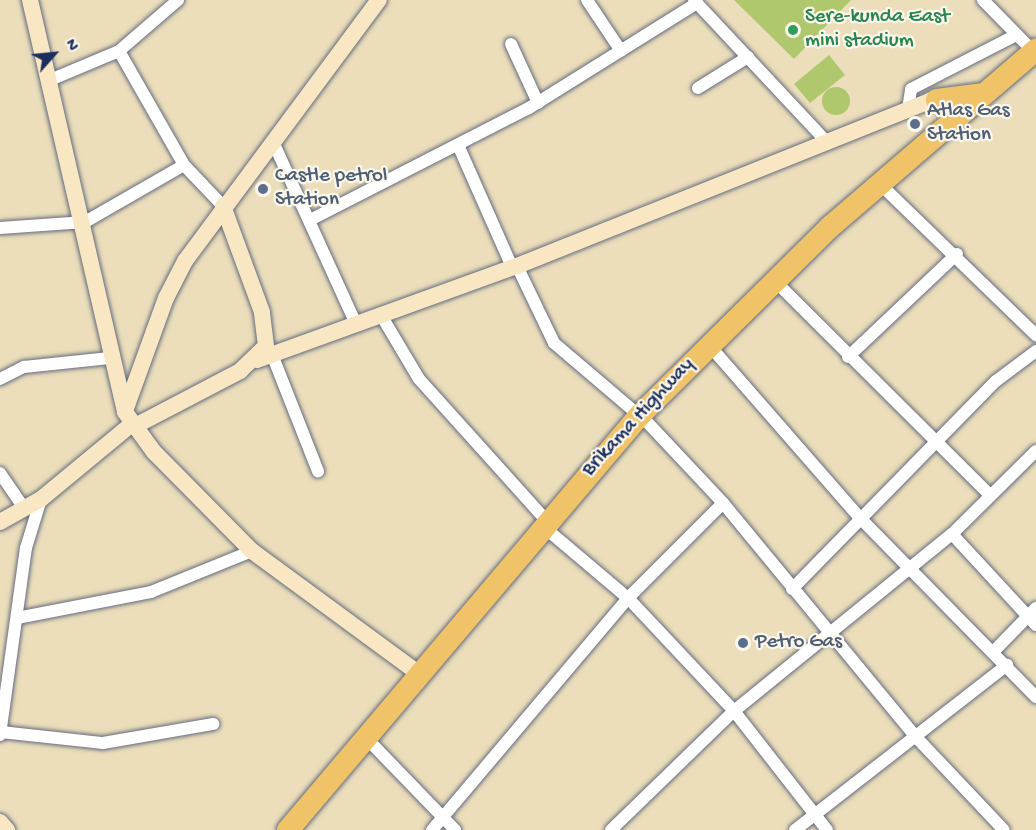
<!DOCTYPE html>
<style>
body{margin:0}
#map{position:relative;width:1036px;height:830px;overflow:hidden;background:#ecdebb;font-family:"Gochi Hand",sans-serif}
div>[style]{position:absolute}
[style*='--x']{left:calc(var(--x)*1px);top:calc(var(--y)*1px);width:calc(var(--w)*1px);rotate:calc(var(--a)*1deg)}
.green>*{inset:0;background:#b0c86d}
.round{border-radius:50%}
.roads{filter:drop-shadow(0 0 2px #646c7f) drop-shadow(0 0 2px #646c7f)}
.street>*{height:12px;margin:-6px;padding:0 6px;transform-origin:6px;border-radius:6px;background:#fff}
.secondary>*{height:16px;margin:-8px;padding:0 8px;transform-origin:8px;border-radius:8px;background:#f9e7c3}
.highway>*{height:22px;margin:-11px;padding:0 11px;transform-origin:11px;border-radius:11px;background:#f0c369}
.dots>*{width:16px;height:16px;translate:-50% -50%;box-sizing:border-box;border:3px solid #fbf7ec;border-radius:50%}
span{translate:-50% -50%;white-space:nowrap;text-align:center;line-height:1.15;-webkit-text-stroke:4.5px #fbf7ec;paint-order:stroke}
.leisure-label{font-size:21px;color:#27864d}
.left{translate:0 -50%;text-align:left}
.service-label{font-size:21px;color:#4e5e75}
.street-label{font-size:21px;color:#1b2f5e}
.north{position:absolute;left:24px;top:24px;width:60px;height:60px;-webkit-text-stroke:4px #fbf7ec;paint-order:stroke;rotate:63deg;font-size:16px;font-weight:700;line-height:24px;text-align:center;color:#1b2f5e}
.north::after{content:'';display:block;margin:auto;width:21px;height:27px;background:#1b2f5e;clip-path:polygon(50% 0,100% 100%,50% 72%,0 100%)}
</style>
<div id="map">
<div class="green">
<div style="clip-path:polygon(734px 0,851px 0,794px 59px)"></div>
<div style="clip-path:polygon(829px 55px,845px 75px,810px 103px,794px 84px)"></div>
<div class="round" style="left:822px;top:87px;width:28px;height:28px"></div>
</div>
<div class="roads">
<div class="street">
<div style="--x:587;--y:0;--w:61;--a:56.3"></div>
<div style="--x:694;--y:0;--w:190;--a:46.9"></div>
<div style="--x:983;--y:0;--w:73;--a:45.6"></div>
<div style="--x:511;--y:44;--w:65;--a:65.4"></div>
<div style="--x:119;--y:51;--w:131;--a:60.3"></div>
<div style="--x:184;--y:165;--w:57;--a:46.4"></div>
<div style="--x:50;--y:80;--w:75;--a:-22.8"></div>
<div style="--x:119;--y:51;--w:78;--a:-40.8"></div>
<div style="--x:698;--y:88;--w:59;--a:-31.8"></div>
<div style="--x:908;--y:109;--w:20;--a:-81"></div>
<div style="--x:911;--y:89;--w:118;--a:-27.2"></div>
<div style="--x:274;--y:144;--w:198;--a:65.5"></div>
<div style="--x:458;--y:145;--w:133;--a:66.1"></div>
<div style="--x:879;--y:183;--w:219;--a:44.1"></div>
<div style="--x:310;--y:220;--w:246;--a:-27.1"></div>
<div style="--x:529;--y:108;--w:198;--a:-32"></div>
<div style="--x:0;--y:228;--w:85;--a:-4"></div>
<div style="--x:85;--y:222;--w:114;--a:-29.9"></div>
<div style="--x:517;--y:266;--w:85;--a:64.3"></div>
<div style="--x:554;--y:343;--w:123;--a:40.4"></div>
<div style="--x:648;--y:423;--w:110;--a:46.8"></div>
<div style="--x:723;--y:503;--w:302;--a:50.5"></div>
<div style="--x:915;--y:736;--w:129;--a:46.6"></div>
<div style="--x:783;--y:289;--w:292;--a:44.9"></div>
<div style="--x:381;--y:315;--w:74;--a:59.3"></div>
<div style="--x:419;--y:379;--w:190;--a:48"></div>
<div style="--x:716;--y:353;--w:220;--a:48.9"></div>
<div style="--x:861;--y:519;--w:250;--a:45.5"></div>
<div style="--x:273;--y:357;--w:123;--a:68.5"></div>
<div style="--x:848;--y:357;--w:150;--a:-43.4"></div>
<div style="--x:0;--y:379;--w:27;--a:-27"></div>
<div style="--x:24;--y:367;--w:86;--a:-6"></div>
<div style="--x:0;--y:473;--w:42;--a:55.6"></div>
<div style="--x:551;--y:533;--w:101;--a:40.2"></div>
<div style="--x:628;--y:598;--w:155;--a:46.8"></div>
<div style="--x:734;--y:711;--w:151;--a:52"></div>
<div style="--x:952;--y:534;--w:124;--a:47.3"></div>
<div style="--x:792;--y:589;--w:291;--a:-45.6"></div>
<div style="--x:996;--y:381;--w:50;--a:-36.9"></div>
<div style="--x:17;--y:618;--w:136;--a:-11"></div>
<div style="--x:151;--y:592;--w:109;--a:-22.1"></div>
<div style="--x:995;--y:650;--w:59;--a:-45.7"></div>
<div style="--x:1;--y:732;--w:103;--a:6.2"></div>
<div style="--x:103;--y:743;--w:112;--a:-9.8"></div>
<div style="--x:0;--y:735;--w:189;--a:-82.1"></div>
<div style="--x:26;--y:548;--w:51;--a:-73"></div>
<div style="--x:374;--y:746;--w:117;--a:46"></div>
<div style="--x:432;--y:830;--w:304;--a:-49.8"></div>
<div style="--x:628;--y:598;--w:134;--a:-45"></div>
<div style="--x:611;--y:830;--w:171;--a:-44.1"></div>
<div style="--x:734;--y:711;--w:281;--a:-39.1"></div>
<div style="--x:952;--y:534;--w:118;--a:-44.7"></div>
<div style="--x:795;--y:830;--w:269;--a:-37.9"></div>
</div>
<div class="secondary">
<div style="--x:30;--y:0;--w:423;--a:77"></div>
<div style="--x:125;--y:412;--w:49;--a:54.1"></div>
<div style="--x:154;--y:452;--w:139;--a:45.3"></div>
<div style="--x:252;--y:551;--w:206;--a:36.3"></div>
<div style="--x:257;--y:360;--w:276;--a:-19.9"></div>
<div style="--x:517;--y:266;--w:446;--a:-21.8"></div>
<div style="--x:931;--y:100;--w:17;--a:25"></div>
<div style="--x:125;--y:411;--w:120;--a:-70.1"></div>
<div style="--x:166;--y:298;--w:42;--a:-62.8"></div>
<div style="--x:185;--y:261;--w:325;--a:-53.4"></div>
<div style="--x:135;--y:426;--w:119;--a:-27.6"></div>
<div style="--x:240;--y:371;--w:36;--a:-44"></div>
<div style="--x:266;--y:346;--w:34;--a:-97"></div>
<div style="--x:262;--y:312;--w:113;--a:-110.2"></div>
<div style="--x:0;--y:522;--w:47;--a:-29.3"></div>
<div style="--x:41;--y:499;--w:119;--a:-39.6"></div>
<div style="--x:0;--y:822;--w:11;--a:49"></div>
</div>
<div class="highway">
<div style="--x:937;--y:100;--w:45;--a:-7.6"></div>
<div style="--x:288;--y:830;--w:543;--a:-49.71"></div>
<div style="--x:639;--y:416;--w:269;--a:-44.7"></div>
<div style="--x:830;--y:227;--w:272;--a:-40.7"></div>
</div>
</div>
<div class="dots">
<div style="left:793px;top:30px;background:#2e9e5b"></div>
<div style="left:915px;top:124px;background:#5c6f8a"></div>
<div style="left:263px;top:189px;background:#5c6f8a"></div>
<div style="left:743px;top:643px;background:#5c6f8a"></div>
</div>
<div class="leisure-label">
<span class="left" style="left:805px;top:30px">Sere-kunda East<br>mini stadium</span>
</div>
<div class="service-label">
<span class="left" style="left:927px;top:124px">Atlas Gas<br>Station</span>
<span class="left" style="left:275px;top:189px">Castle petrol<br>Station</span>
<span class="left" style="left:755px;top:643px">Petro Gas</span>
</div>
<div class="street-label">
<span style="left:639px;top:418px;rotate:-47deg">Brikama Highway</span>
</div>
<div class="north">N</div>
</div>
